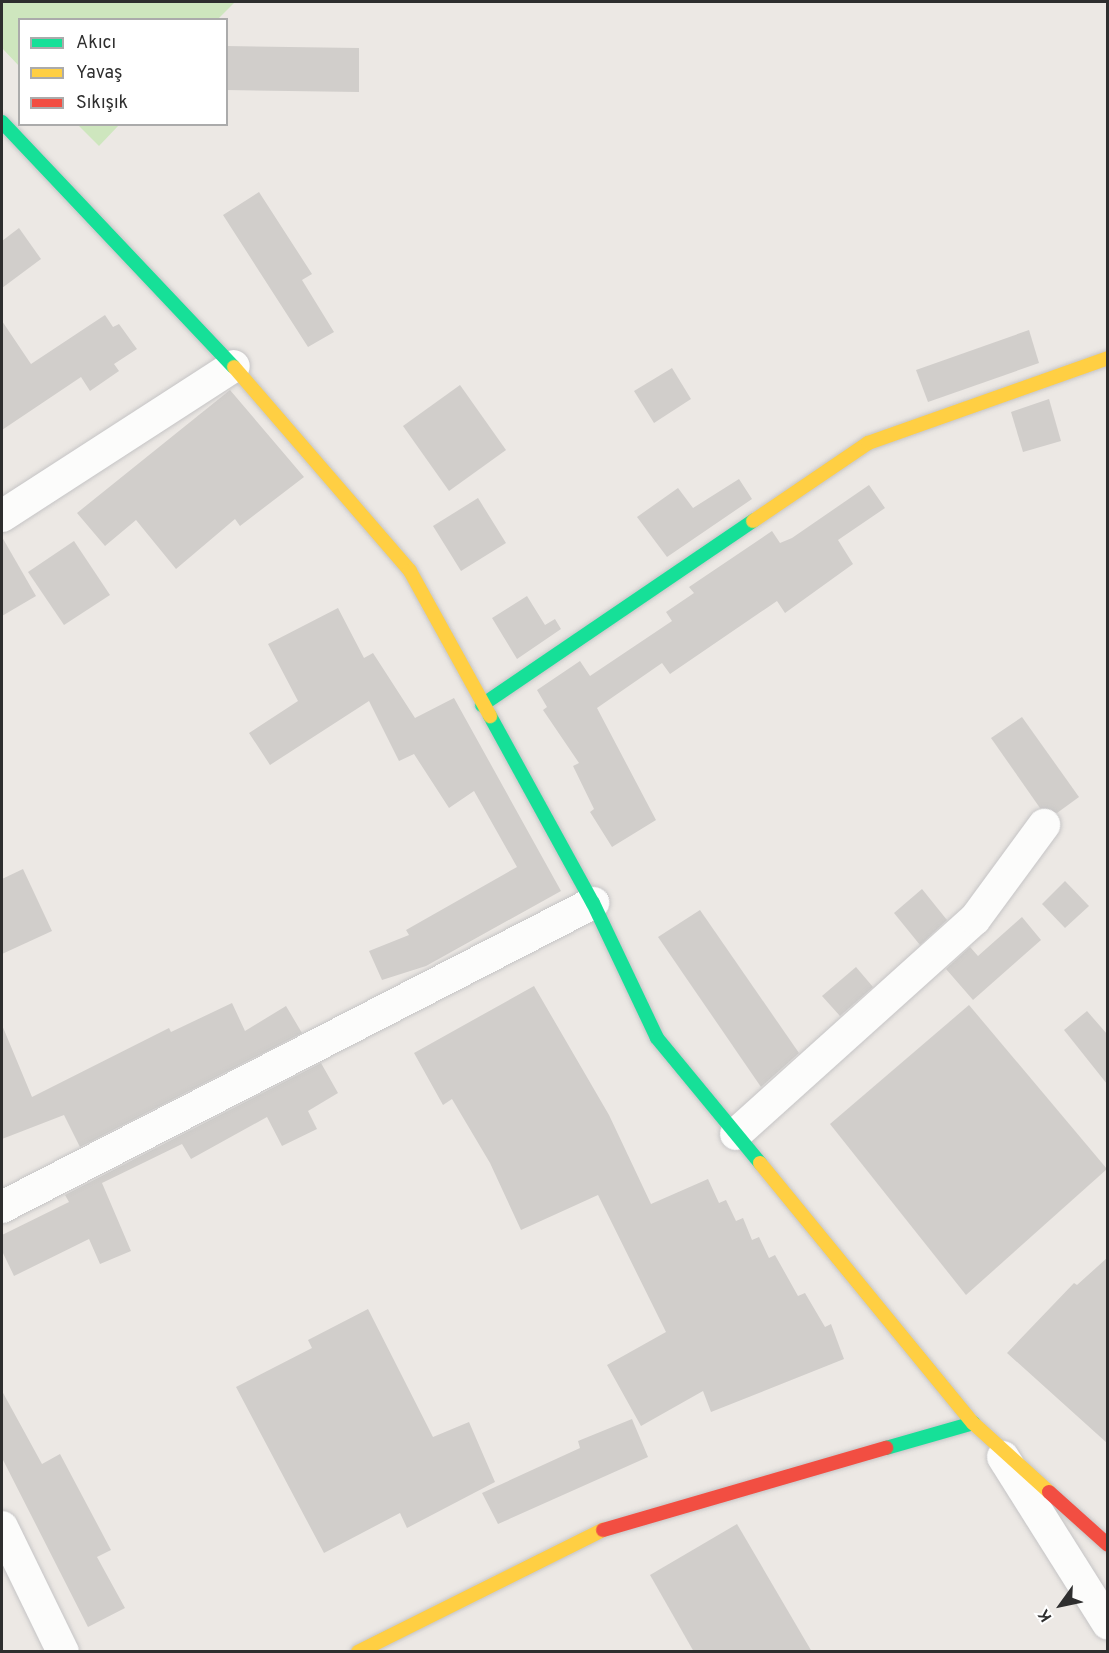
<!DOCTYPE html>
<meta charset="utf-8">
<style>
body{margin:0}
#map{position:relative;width:1109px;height:1653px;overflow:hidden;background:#ece8e4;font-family:Overpass,sans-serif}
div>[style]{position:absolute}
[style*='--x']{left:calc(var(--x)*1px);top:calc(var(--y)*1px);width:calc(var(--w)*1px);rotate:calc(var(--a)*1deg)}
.green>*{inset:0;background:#cee6be}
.building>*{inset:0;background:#d1cecb}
.roads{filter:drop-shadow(0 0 2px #c5c4c5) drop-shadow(0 0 2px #c5c4c5)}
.street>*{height:32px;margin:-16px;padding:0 16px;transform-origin:16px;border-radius:16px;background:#fcfcfb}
.fast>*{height:14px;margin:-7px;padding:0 7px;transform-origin:7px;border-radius:7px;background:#16e098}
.slow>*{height:14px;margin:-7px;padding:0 7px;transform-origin:7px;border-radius:7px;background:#ffcf43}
.jam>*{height:14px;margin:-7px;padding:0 7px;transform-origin:7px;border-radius:7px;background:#f24e42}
span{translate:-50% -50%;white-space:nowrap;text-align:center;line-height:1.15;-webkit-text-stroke:6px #fff;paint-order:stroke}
.frame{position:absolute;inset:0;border:3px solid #2e2e2e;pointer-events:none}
.legend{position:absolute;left:18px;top:18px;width:210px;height:108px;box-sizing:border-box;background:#fff;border:2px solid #ababab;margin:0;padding:8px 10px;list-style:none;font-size:18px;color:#2e2e2e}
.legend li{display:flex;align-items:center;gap:12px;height:30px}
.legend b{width:30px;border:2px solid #ababab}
.north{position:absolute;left:1031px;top:1575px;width:60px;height:60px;-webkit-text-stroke:4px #fff;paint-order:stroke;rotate:237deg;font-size:16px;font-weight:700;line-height:24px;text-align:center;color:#2e2e2e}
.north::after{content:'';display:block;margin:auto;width:21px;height:27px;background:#2e2e2e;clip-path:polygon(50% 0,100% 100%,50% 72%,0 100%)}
</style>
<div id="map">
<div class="green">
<div style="clip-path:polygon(2px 2px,235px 2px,218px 19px,20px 20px,19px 66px,2px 48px)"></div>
<div style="clip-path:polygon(78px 125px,119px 125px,99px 146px)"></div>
</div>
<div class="building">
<div style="clip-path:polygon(226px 46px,359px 48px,359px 92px,226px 90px)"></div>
<div style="clip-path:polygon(259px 192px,312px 274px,302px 280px,334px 332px,308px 347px,223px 215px)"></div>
<div style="clip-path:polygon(19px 228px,41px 259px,2px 288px,2px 241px)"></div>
<div style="clip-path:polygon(105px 315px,113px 327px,119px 324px,137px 349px,114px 364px,119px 371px,90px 391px,81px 377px,2px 430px,2px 321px,31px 364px)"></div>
<div style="clip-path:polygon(1029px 330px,1039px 363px,928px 402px,916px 370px)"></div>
<div style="clip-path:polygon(672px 368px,691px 399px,654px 423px,634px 391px)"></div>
<div style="clip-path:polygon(460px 385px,506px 450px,449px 491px,403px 426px)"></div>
<div style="clip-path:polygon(230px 390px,304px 477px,240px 526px,235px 519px,176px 569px,136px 520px,105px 546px,77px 513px)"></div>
<div style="clip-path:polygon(1049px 399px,1061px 441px,1023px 452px,1011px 412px)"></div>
<div style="clip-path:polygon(739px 479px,752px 499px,667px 557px,637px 517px,678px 488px,693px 508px)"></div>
<div style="clip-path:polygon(869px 485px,885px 508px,838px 540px,853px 564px,785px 613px,777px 601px,670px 674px,662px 663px,597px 708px,656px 820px,612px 847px,590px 812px,594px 809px,573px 766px,579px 763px,543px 710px,547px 707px,537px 690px,580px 661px,590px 676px,672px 621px,666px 612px,694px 593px,689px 587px,772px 531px,780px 543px,792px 538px)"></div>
<div style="clip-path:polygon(478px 498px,506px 543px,461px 571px,433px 526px)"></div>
<div style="clip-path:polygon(2px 537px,36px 596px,2px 616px)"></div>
<div style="clip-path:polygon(74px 541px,110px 595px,64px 625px,28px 572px)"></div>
<div style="clip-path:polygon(527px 596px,545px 625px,555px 619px,561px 629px,517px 659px,492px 618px)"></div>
<div style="clip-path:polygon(338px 608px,364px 658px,373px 653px,415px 718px,454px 698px,561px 891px,426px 966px,382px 980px,369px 951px,409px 935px,406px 930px,517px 867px,474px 791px,449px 808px,414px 754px,399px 761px,369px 701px,270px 765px,249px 733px,298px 701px,268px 644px)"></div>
<div style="clip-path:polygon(1022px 717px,1079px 797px,1057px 813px,1040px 808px,991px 738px)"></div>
<div style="clip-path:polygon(23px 869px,52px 931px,2px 954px,2px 879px)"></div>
<div style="clip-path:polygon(1065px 881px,1089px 906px,1065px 928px,1042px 904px)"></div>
<div style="clip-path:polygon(922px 889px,947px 920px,920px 945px,894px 913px)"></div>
<div style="clip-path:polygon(700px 910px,799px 1053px,761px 1087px,658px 937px)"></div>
<div style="clip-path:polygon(1022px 917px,1041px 940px,973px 1000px,946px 969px,970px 947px,978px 956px)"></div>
<div style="clip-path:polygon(856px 967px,873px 987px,840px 1016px,822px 996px)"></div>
<div style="clip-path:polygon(534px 986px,609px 1115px,651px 1204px,708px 1179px,719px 1203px,726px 1200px,736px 1221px,743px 1218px,752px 1240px,759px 1237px,769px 1258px,775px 1255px,798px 1296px,805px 1293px,825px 1327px,831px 1324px,844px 1359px,711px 1412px,703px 1391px,641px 1426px,607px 1365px,666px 1332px,598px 1195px,521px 1230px,490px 1163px,452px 1099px,443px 1105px,414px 1053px)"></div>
<div style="clip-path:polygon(232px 1003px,245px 1031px,286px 1006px,302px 1033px,80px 1147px,64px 1115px,2px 1139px,2px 1025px,32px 1097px,169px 1028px,171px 1032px)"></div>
<div style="clip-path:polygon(969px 1005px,1107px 1169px,966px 1295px,830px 1124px)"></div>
<div style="clip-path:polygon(1087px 1011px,1107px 1034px,1107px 1084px,1064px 1030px)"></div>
<div style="clip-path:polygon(321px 1063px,338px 1093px,308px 1111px,317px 1129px,282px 1146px,267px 1117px,191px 1159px,182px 1144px,102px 1183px,131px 1251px,100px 1264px,89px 1239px,14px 1276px,2px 1251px,2px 1235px,69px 1202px,65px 1195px)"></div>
<div style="clip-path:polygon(1107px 1258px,1107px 1443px,1007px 1353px,1074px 1283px,1077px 1285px)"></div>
<div style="clip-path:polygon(368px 1309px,433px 1437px,469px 1422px,495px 1482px,407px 1528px,400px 1513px,324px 1553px,236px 1387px,312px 1348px,308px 1340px)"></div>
<div style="clip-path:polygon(2px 1391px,42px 1464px,60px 1454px,111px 1550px,97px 1557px,125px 1608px,88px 1627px,2px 1458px)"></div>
<div style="clip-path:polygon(632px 1419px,648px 1457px,498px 1524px,482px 1493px,580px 1448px,578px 1441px)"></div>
<div style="clip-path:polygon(737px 1524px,812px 1652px,694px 1652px,650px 1575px)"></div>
</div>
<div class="roads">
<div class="street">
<div style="--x:2;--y:516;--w:276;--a:-32.9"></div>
<div style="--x:736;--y:1134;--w:321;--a:-42"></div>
<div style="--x:975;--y:919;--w:117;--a:-53.7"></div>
<div style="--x:2;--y:1207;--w:665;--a:-27.22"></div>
<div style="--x:1003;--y:1457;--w:197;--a:57.8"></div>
<div style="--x:2;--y:1527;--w:139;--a:64"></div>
</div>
<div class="fast">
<div style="--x:2;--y:122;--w:337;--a:46.6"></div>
<div style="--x:482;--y:705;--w:328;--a:-34.2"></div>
<div style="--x:490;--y:716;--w:213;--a:61.2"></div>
<div style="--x:593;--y:903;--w:149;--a:64.6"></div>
<div style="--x:657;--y:1038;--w:162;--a:50.5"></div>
<div style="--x:886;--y:1448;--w:91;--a:-16"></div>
</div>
<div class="slow">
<div style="--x:234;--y:367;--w:269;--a:49.2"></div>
<div style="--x:410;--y:571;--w:166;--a:61.1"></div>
<div style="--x:753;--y:521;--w:139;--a:-34.1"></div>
<div style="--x:868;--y:443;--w:255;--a:-19.5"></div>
<div style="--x:760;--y:1163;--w:336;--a:50.7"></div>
<div style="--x:973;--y:1423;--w:103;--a:42.2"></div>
<div style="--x:358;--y:1652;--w:274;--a:-26.5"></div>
</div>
<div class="jam">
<div style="--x:1049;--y:1492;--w:79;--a:41.9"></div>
<div style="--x:603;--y:1530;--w:295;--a:-16.2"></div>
</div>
</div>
<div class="frame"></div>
<ul class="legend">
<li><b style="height:8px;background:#16e098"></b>Akıcı</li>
<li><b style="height:8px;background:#ffcf43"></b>Yavaş</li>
<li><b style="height:8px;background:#f24e42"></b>Sıkışık</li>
</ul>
<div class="north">K</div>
</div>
